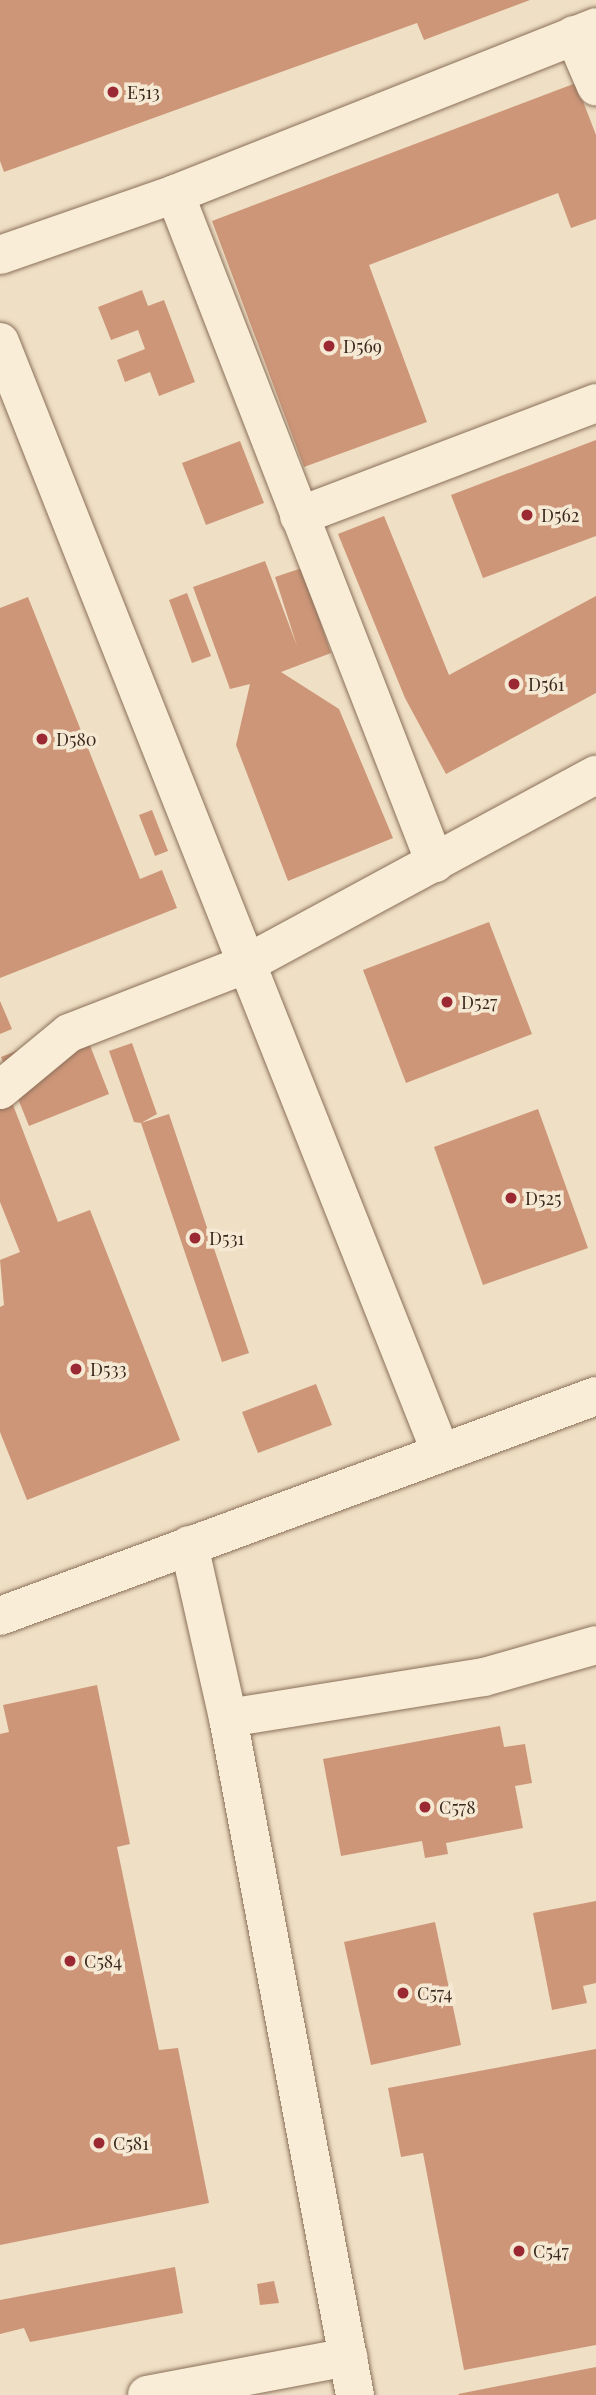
<!DOCTYPE html>
<style>
body{margin:0}
#map{position:relative;width:596px;height:2395px;overflow:hidden;background:#efdfc4;font-family:"Playfair Display",serif}
div>[style]{position:absolute}
[style*='--x']{left:calc(var(--x)*1px);top:calc(var(--y)*1px);width:calc(var(--w)*1px);rotate:calc(var(--a)*1deg)}
.building>*{inset:0;background:#cd9679}
.roads{filter:drop-shadow(0 0 2px #8a705a) drop-shadow(0 0 2px #8a705a)}
.minor>*{height:38px;margin:-19px;padding:0 19px;transform-origin:19px;border-radius:19px;background:#f9edd8}
.dots>*{width:19px;height:19px;translate:-50% -50%;box-sizing:border-box;border:4px solid #f6e9d4;border-radius:50%}
span{translate:-50% -50%;white-space:nowrap;text-align:center;line-height:1.15;-webkit-text-stroke:7px #f6e9d4;paint-order:stroke}
.poi-label{font-size:18px;color:#3a291e}
.left{translate:0 -50%;text-align:left}
</style>
<div id="map">
<div class="building">
<div style="clip-path:polygon(0 0,530px 0,424px 40px,417px 23px,4px 172px,0 161px)"></div>
<div style="clip-path:polygon(576px 83px,596px 135px,596px 219px,571px 228px,558px 193px,369px 265px,427px 422px,304px 467px,212px 221px)"></div>
<div style="clip-path:polygon(142px 290px,148px 306px,164px 300px,195px 382px,159px 396px,150px 372px,125px 382px,117px 360px,145px 349px,138px 330px,111px 340px,98px 307px)"></div>
<div style="clip-path:polygon(596px 440px,596px 536px,483px 578px,451px 495px)"></div>
<div style="clip-path:polygon(240px 441px,264px 503px,206px 525px,182px 463px)"></div>
<div style="clip-path:polygon(384px 516px,449px 675px,596px 596px,596px 693px,446px 774px,405px 698px,338px 534px)"></div>
<div style="clip-path:polygon(265px 561px,297px 646px,275px 577px,302px 568px,331px 653px,281px 672px,339px 709px,393px 838px,288px 881px,236px 745px,250px 684px,230px 689px,193px 587px)"></div>
<div style="clip-path:polygon(187px 593px,211px 656px,192px 663px,169px 600px)"></div>
<div style="clip-path:polygon(28px 597px,140px 879px,162px 870px,177px 908px,0 978px,0 608px)"></div>
<div style="clip-path:polygon(152px 810px,168px 851px,155px 856px,139px 815px)"></div>
<div style="clip-path:polygon(489px 922px,532px 1034px,406px 1083px,363px 970px)"></div>
<div style="clip-path:polygon(0 1001px,12px 1029px,0 1034px)"></div>
<div style="clip-path:polygon(82px 1025px,109px 1094px,29px 1126px,1px 1057px)"></div>
<div style="clip-path:polygon(132px 1043px,157px 1114px,141px 1123px,169px 1114px,249px 1353px,222px 1362px,141px 1123px,134px 1122px,109px 1051px)"></div>
<div style="clip-path:polygon(0 1071px,58px 1222px,90px 1210px,180px 1440px,27px 1500px,0 1432px,0 1307px,4px 1305px,0 1260px,20px 1252px,0 1202px)"></div>
<div style="clip-path:polygon(538px 1109px,588px 1248px,483px 1285px,434px 1147px)"></div>
<div style="clip-path:polygon(316px 1384px,332px 1425px,258px 1453px,242px 1412px)"></div>
<div style="clip-path:polygon(97px 1685px,130px 1844px,117px 1847px,159px 2050px,178px 2048px,209px 2203px,0 2245px,0 1734px,9px 1732px,3px 1705px)"></div>
<div style="clip-path:polygon(500px 1726px,504px 1747px,525px 1744px,532px 1783px,515px 1786px,523px 1828px,446px 1843px,448px 1854px,425px 1858px,422px 1841px,341px 1856px,323px 1759px)"></div>
<div style="clip-path:polygon(596px 1901px,596px 1983px,583px 1986px,587px 2003px,552px 2010px,533px 1913px)"></div>
<div style="clip-path:polygon(435px 1922px,461px 2045px,371px 2065px,344px 1942px)"></div>
<div style="clip-path:polygon(596px 2049px,596px 2345px,464px 2370px,423px 2153px,401px 2157px,388px 2088px)"></div>
<div style="clip-path:polygon(175px 2267px,183px 2313px,30px 2342px,24px 2328px,0 2334px,0 2300px)"></div>
<div style="clip-path:polygon(274px 2281px,279px 2303px,260px 2305px,257px 2284px)"></div>
<div style="clip-path:polygon(596px 2367px,596px 2395px,459px 2395px,458px 2394px)"></div>
</div>
<div class="roads">
<div class="minor">
<div style="--x:574;--y:35;--w:56;--a:66.7"></div>
<div style="--x:175;--y:194;--w:718;--a:68.76"></div>
<div style="--x:0;--y:255;--w:185;--a:-19.2"></div>
<div style="--x:175;--y:194;--w:453;--a:-21.6"></div>
<div style="--x:0;--y:342;--w:1195;--a:68.35"></div>
<div style="--x:299;--y:516;--w:318;--a:-20.8"></div>
<div style="--x:0;--y:1090;--w:89;--a:-39.6"></div>
<div style="--x:69;--y:1033;--w:188;--a:-21.2"></div>
<div style="--x:244;--y:965;--w:400;--a:-28.4"></div>
<div style="--x:189;--y:1545;--w:177;--a:77.3"></div>
<div style="--x:228;--y:1718;--w:689;--a:79.38"></div>
<div style="--x:0;--y:1616;--w:635;--a:-20.26"></div>
<div style="--x:228;--y:1718;--w:259;--a:-9.1"></div>
<div style="--x:484;--y:1677;--w:116;--a:-15.9"></div>
<div style="--x:147;--y:2395;--w:205;--a:-10.7"></div>
</div>
</div>
<div class="dots">
<div style="left:113px;top:92px;background:#9a2933"></div>
<div style="left:329px;top:346px;background:#9a2933"></div>
<div style="left:527px;top:515px;background:#9a2933"></div>
<div style="left:514px;top:684px;background:#9a2933"></div>
<div style="left:42px;top:739px;background:#9a2933"></div>
<div style="left:447px;top:1002px;background:#9a2933"></div>
<div style="left:511px;top:1198px;background:#9a2933"></div>
<div style="left:195px;top:1238px;background:#9a2933"></div>
<div style="left:76px;top:1369px;background:#9a2933"></div>
<div style="left:425px;top:1807px;background:#9a2933"></div>
<div style="left:70px;top:1961px;background:#9a2933"></div>
<div style="left:403px;top:1993px;background:#9a2933"></div>
<div style="left:99px;top:2143px;background:#9a2933"></div>
<div style="left:519px;top:2251px;background:#9a2933"></div>
</div>
<div class="poi-label">
<span class="left" style="left:127px;top:92px">E513</span>
<span class="left" style="left:343px;top:346px">D569</span>
<span class="left" style="left:541px;top:515px">D562</span>
<span class="left" style="left:528px;top:684px">D561</span>
<span class="left" style="left:56px;top:739px">D580</span>
<span class="left" style="left:461px;top:1002px">D527</span>
<span class="left" style="left:525px;top:1198px">D525</span>
<span class="left" style="left:209px;top:1238px">D531</span>
<span class="left" style="left:90px;top:1369px">D533</span>
<span class="left" style="left:439px;top:1807px">C578</span>
<span class="left" style="left:84px;top:1961px">C584</span>
<span class="left" style="left:417px;top:1993px">C574</span>
<span class="left" style="left:113px;top:2143px">C581</span>
<span class="left" style="left:533px;top:2251px">C547</span>
</div>
</div>
